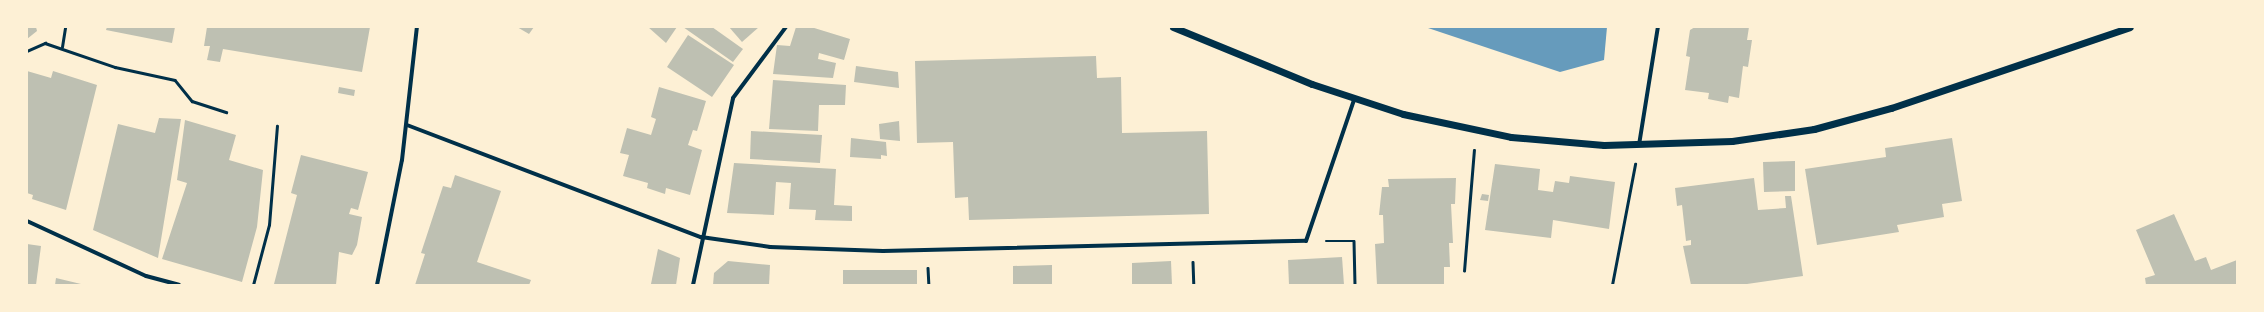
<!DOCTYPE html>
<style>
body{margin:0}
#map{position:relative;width:2264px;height:312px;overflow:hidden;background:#fdf0d5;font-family:"IBM Plex Serif",serif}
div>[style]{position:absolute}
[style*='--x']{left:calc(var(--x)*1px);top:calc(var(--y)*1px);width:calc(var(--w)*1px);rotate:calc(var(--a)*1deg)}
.water>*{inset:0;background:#669bbc}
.building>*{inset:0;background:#bec0b2}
.path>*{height:2.5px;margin:-1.25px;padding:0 1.25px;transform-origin:1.25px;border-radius:1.25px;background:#003049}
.minor>*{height:4px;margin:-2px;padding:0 2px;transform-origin:2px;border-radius:2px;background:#003049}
.tertiary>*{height:7px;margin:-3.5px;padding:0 3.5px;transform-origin:3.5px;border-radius:3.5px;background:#003049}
span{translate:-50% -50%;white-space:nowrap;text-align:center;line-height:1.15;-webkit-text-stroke:3px #fdf0d5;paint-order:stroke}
.frame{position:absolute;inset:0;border:28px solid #fdf0d5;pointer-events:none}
</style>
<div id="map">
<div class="water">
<div style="clip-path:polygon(1425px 27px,1607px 27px,1604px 60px,1560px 72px)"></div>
</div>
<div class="building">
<div style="clip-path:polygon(27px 27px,36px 27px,37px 31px,27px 39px)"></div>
<div style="clip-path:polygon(107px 27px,175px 27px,172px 43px,106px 30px)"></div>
<div style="clip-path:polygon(207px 27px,370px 27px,362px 72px,223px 49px,220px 62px,207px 60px,210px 46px,204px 46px)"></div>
<div style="clip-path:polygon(517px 27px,534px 27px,529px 34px)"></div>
<div style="clip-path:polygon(648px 27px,677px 27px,666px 43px)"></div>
<div style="clip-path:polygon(683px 27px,712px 27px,743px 49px,733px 62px)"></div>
<div style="clip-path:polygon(729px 27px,759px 27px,742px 42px)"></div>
<div style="clip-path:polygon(796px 27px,811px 27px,850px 39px,844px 60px,819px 53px,818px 59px,836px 63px,833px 78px,773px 74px,777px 45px,790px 46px)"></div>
<div style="clip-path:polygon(1695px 27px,1749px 27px,1747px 40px,1752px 40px,1748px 67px,1743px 66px,1739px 98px,1729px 96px,1728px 103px,1708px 99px,1709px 93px,1685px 90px,1690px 57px,1686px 56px,1690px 30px)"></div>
<div style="clip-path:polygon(688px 35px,734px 65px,712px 97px,667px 67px)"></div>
<div style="clip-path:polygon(1096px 56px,1097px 78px,1121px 77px,1122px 133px,1207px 131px,1209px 214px,969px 220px,968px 197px,955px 198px,953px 142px,917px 143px,915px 61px)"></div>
<div style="clip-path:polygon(856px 66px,898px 72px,899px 88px,854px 82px)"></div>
<div style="clip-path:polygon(27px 71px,51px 78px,53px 71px,97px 85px,66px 210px,32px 199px,33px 195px,27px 193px)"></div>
<div style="clip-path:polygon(773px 80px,846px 85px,845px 105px,819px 105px,818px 131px,769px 129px)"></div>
<div style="clip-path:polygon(339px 87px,355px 90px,354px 96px,338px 93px)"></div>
<div style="clip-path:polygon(659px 87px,706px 101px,697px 131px,693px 130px,688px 145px,702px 150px,690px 195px,666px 188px,665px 194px,647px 188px,648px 183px,623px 176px,629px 155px,620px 153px,627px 128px,651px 135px,656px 119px,651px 117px)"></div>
<div style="clip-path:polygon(159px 118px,181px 119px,158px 258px,93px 230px,118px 124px,155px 133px)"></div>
<div style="clip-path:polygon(185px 120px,236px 135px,229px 160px,263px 170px,257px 227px,242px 282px,162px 259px,187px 183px,177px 180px)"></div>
<div style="clip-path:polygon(899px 121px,900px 141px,880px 139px,879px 124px)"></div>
<div style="clip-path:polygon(751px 131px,822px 135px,820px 163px,750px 159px)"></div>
<div style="clip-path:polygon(851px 138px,886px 142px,887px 156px,881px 155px,881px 159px,850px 157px)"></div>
<div style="clip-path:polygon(1952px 138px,1962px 201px,1942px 204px,1944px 217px,1897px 225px,1899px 232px,1817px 245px,1805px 169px,1886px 157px,1885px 148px)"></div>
<div style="clip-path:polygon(301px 155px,368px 172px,358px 210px,351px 208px,349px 214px,362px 217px,357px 245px,352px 255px,339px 252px,336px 285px,274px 284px,297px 195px,291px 193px)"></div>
<div style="clip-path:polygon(1795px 161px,1795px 191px,1764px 192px,1763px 162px)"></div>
<div style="clip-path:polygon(734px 163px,836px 169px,834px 205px,852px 206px,852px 221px,815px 220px,816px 210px,789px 209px,791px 183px,776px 182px,774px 215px,727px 213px)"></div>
<div style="clip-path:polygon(1495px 164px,1540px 169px,1538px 190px,1553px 192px,1555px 181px,1569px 183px,1570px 176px,1615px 182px,1609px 229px,1553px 220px,1551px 238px,1485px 230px)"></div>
<div style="clip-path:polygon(455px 175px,501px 191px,477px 262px,531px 280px,529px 285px,415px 285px,425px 254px,421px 253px,443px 186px,451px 188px)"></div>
<div style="clip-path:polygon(1456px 178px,1455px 204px,1451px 204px,1453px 243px,1449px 243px,1450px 267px,1444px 267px,1444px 285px,1377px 285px,1375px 244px,1384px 243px,1383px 215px,1379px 215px,1382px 187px,1389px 187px,1388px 179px)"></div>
<div style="clip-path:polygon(1754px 178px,1758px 210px,1786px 208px,1785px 196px,1791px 196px,1803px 276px,1740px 285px,1691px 285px,1683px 246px,1691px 245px,1691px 240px,1686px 241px,1682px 205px,1677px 206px,1675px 188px)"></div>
<div style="clip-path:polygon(1482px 194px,1489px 195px,1488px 201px,1480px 200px)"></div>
<div style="clip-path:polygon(2174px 214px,2195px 261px,2206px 257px,2211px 270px,2237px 260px,2237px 285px,2146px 285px,2145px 278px,2155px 275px,2136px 230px)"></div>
<div style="clip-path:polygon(27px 244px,41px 246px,36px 285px,27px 285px)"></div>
<div style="clip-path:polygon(658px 249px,680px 258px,676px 285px,651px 284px)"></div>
<div style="clip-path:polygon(1342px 257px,1344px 285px,1289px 285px,1288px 260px)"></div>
<div style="clip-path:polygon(728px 261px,770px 265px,769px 285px,713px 285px,714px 273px)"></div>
<div style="clip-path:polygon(1171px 261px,1172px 285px,1132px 285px,1132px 263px)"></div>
<div style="clip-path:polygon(1052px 265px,1052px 285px,1013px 285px,1013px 266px)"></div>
<div style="clip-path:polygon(843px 270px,917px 270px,917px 285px,843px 285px)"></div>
<div style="clip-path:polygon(56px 278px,81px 284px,80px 285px,55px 285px)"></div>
</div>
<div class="path">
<div style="--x:62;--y:47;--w:20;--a:-81"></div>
<div style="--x:27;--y:51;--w:20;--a:-24"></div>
<div style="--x:45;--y:43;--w:74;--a:18.9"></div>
<div style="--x:115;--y:67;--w:61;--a:12.2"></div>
<div style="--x:175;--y:80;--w:27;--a:51"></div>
<div style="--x:192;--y:101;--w:36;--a:18"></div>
<div style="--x:1326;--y:241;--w:28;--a:0"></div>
<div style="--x:1354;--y:241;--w:44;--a:88.7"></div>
<div style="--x:1193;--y:262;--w:23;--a:88"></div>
<div style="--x:928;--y:268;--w:17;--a:87"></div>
<div style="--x:1464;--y:271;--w:121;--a:-85.3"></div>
<div style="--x:253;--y:285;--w:62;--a:-75.1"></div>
<div style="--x:269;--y:225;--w:99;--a:-85.4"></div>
<div style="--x:1612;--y:285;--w:123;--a:-79.2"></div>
</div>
<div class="minor">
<div style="--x:407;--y:125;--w:315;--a:20.9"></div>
<div style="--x:701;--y:237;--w:70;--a:8.2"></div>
<div style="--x:770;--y:247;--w:113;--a:2"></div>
<div style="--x:883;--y:251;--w:423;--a:-1.4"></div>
<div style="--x:1306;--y:241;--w:149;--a:-71.2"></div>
<div style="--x:1639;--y:145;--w:120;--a:-80.9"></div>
<div style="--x:27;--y:221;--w:131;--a:24.8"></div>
<div style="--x:146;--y:276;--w:34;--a:15"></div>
<div style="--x:377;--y:285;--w:127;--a:-78.7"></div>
<div style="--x:402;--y:160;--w:134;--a:-83.6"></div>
<div style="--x:693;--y:285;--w:191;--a:-77.9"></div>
<div style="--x:733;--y:98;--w:89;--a:-53.3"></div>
</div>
<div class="tertiary">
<div style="--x:1173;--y:27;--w:150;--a:22.3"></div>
<div style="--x:1312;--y:84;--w:96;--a:18.2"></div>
<div style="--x:1403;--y:114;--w:110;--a:12"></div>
<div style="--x:1511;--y:137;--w:93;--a:4.9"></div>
<div style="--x:1604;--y:145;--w:128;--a:-1.8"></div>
<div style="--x:1732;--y:141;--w:83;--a:-8.3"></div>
<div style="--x:1814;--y:129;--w:80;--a:-15.3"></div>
<div style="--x:1891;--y:108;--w:252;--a:-18.7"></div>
</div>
<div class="frame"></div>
</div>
